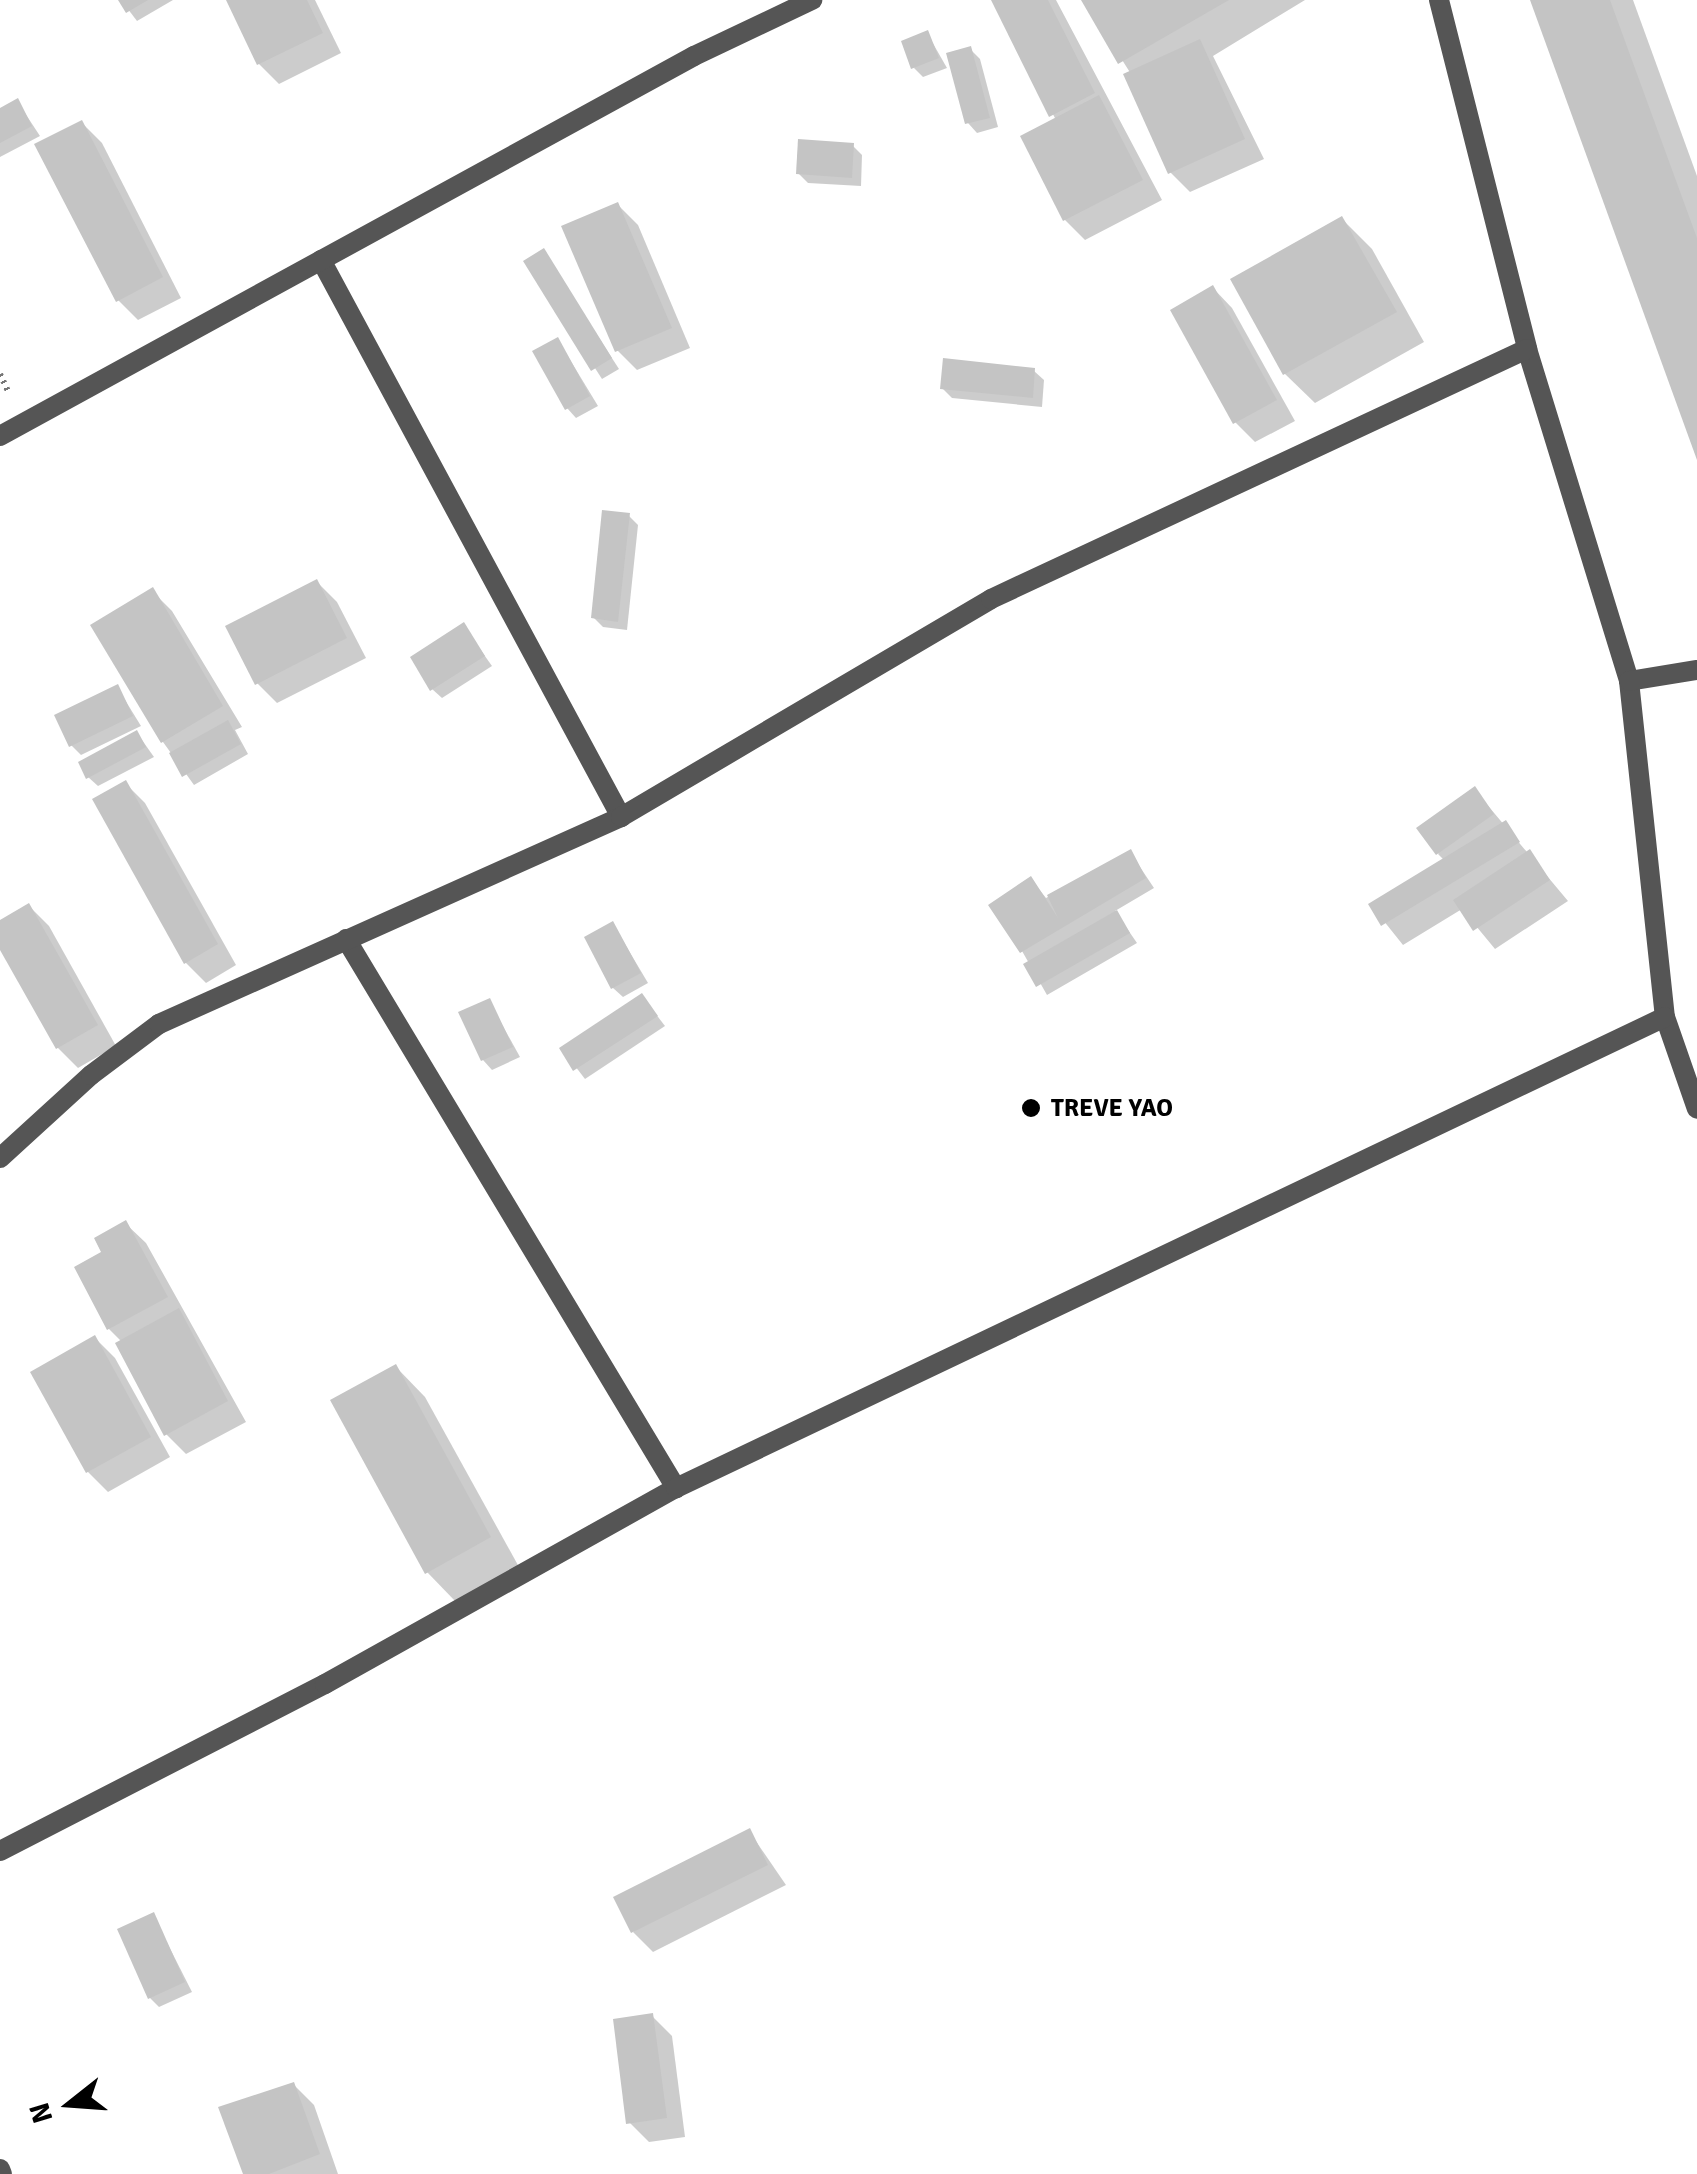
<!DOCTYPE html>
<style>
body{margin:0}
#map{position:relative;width:1697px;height:2174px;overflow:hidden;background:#fff;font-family:Signika,sans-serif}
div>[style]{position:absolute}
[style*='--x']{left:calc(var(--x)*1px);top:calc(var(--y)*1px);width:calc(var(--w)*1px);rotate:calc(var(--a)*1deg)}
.shadow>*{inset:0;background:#0003}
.building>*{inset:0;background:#c4c4c4}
.path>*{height:6px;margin-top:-3px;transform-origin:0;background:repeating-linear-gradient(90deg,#777 0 2.5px,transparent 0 7.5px)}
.minor>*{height:20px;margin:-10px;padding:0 10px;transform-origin:10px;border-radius:10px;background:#555}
.dots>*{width:28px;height:28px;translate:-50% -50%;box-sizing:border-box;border:5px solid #fff;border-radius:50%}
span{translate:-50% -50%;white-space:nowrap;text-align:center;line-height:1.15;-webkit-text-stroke:8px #fff;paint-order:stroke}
.poi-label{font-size:25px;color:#000;font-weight:700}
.left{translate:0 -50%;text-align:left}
.north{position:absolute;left:20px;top:2054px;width:100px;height:100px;-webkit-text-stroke:8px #fff;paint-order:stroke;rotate:253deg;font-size:28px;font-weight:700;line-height:40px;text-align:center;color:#000}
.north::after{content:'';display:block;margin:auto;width:35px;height:45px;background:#000;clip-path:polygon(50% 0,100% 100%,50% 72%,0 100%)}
</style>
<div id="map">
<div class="shadow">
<div style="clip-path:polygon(121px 0,173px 0,137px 21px)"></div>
<div style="clip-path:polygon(228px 0,315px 0,341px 53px,279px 84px,259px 64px)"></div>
<div style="clip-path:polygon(993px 0,1056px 0,1162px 200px,1085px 240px,1065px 220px,1056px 120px)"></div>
<div style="clip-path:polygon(1084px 0,1305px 0,1213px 56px,1264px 159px,1190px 192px,1170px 172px,1131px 74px)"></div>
<div style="clip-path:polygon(1532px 0,1633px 0,1697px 176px,1697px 454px)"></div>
<div style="clip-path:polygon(927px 33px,947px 68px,923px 77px,914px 68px)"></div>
<div style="clip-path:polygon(970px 49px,980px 59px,998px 127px,977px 133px,968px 123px)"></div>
<div style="clip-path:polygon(17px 101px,40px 136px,0 157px,0 111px)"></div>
<div style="clip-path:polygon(82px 123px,102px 143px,181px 298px,138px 320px,118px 300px)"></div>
<div style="clip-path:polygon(853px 146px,862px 155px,861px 186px,808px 183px,798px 173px)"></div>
<div style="clip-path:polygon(618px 205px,638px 225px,690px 348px,637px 370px,617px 350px)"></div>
<div style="clip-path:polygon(1342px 219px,1372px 249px,1424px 342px,1315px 403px,1285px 374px,1234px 280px)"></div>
<div style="clip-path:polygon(543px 251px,619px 369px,602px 379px,526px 261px)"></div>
<div style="clip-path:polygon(1213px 288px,1232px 308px,1295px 421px,1255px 442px,1235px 422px)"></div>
<div style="clip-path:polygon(558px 340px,598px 406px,576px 418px,567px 408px)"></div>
<div style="clip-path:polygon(1034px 371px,1044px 380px,1042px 407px,952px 398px,942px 388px)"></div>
<div style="clip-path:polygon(629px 516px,638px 525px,627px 630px,603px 627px,594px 618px)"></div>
<div style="clip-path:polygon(317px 582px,337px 602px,366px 658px,277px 703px,257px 683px)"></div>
<div style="clip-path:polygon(152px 591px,172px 611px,242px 727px,235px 730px,248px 754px,194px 785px,163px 742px)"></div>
<div style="clip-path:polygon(463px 625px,492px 666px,442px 698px,432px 689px)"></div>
<div style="clip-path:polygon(117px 687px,141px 726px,81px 755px,71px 745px)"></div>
<div style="clip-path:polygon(137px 733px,154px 757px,98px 786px,88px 777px)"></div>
<div style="clip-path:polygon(125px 783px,145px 803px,236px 965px,206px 983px,186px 963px)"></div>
<div style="clip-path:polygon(1474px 789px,1568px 901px,1495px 949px,1462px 909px,1403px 945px,1371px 905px,1444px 860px,1438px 854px)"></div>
<div style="clip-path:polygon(1130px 852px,1154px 888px,1115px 911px,1137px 943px,1047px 995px,1022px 951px,1031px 879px,1046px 898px)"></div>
<div style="clip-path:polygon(29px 906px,49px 926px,116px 1046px,78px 1068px,58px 1048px,0 945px,0 923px)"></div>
<div style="clip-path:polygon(613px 924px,648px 983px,623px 997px,613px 988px)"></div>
<div style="clip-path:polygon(642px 996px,665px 1026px,585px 1079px,562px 1049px)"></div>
<div style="clip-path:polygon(489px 1001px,520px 1057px,492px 1070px,483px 1060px)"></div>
<div style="clip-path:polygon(126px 1224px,146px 1243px,246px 1422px,186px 1454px,166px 1434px,122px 1342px,109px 1329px,105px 1253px)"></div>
<div style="clip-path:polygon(95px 1338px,115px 1358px,170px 1457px,108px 1492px,88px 1472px)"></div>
<div style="clip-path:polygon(396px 1367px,425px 1397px,519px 1567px,456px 1602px,427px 1572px)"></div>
<div style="clip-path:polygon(749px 1831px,786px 1885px,653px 1952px,633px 1932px)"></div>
<div style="clip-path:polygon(153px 1915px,192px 1992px,159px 2007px,150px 1998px)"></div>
<div style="clip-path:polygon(652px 2016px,672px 2036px,685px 2137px,649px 2142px,629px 2122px)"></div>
<div style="clip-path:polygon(294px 2085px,314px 2105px,338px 2174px,245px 2174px)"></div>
</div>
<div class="building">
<div style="clip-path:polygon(118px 0,148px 0,126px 13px)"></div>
<div style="clip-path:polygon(226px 0,307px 0,323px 33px,257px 65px)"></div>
<div style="clip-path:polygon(991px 0,1048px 0,1095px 93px,1049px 117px)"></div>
<div style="clip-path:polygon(1081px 0,1229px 0,1118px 64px)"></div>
<div style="clip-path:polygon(1530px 0,1610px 0,1697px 238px,1697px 460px)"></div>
<div style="clip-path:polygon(928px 30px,939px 58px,911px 69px,901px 41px)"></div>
<div style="clip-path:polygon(1200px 39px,1245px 139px,1168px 174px,1123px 74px)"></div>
<div style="clip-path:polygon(971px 46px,990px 118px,965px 124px,946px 53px)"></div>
<div style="clip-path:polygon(1099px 95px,1143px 180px,1063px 221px,1020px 136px)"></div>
<div style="clip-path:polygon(18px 98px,32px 126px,0 143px,0 108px)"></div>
<div style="clip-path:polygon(82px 120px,163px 277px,116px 302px,34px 144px)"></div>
<div style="clip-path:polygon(798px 139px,854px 143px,852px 178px,796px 174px)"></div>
<div style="clip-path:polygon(618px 202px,672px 328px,615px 352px,561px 226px)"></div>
<div style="clip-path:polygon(1342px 216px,1397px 312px,1283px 375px,1230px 279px)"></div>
<div style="clip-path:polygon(544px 248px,612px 358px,591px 371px,523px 261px)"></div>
<div style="clip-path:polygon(1213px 285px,1277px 400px,1233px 424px,1170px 310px)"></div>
<div style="clip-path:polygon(558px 337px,590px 396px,565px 410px,532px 351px)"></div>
<div style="clip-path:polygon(943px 358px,1035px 368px,1033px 398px,940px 389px)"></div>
<div style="clip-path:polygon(602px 510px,630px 513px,618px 622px,591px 618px)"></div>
<div style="clip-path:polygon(317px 579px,347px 638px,255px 685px,225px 626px)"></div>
<div style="clip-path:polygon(153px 587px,223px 706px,161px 743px,90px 625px)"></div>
<div style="clip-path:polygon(464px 622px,485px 656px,430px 691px,410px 657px)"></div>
<div style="clip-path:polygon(118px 684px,133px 716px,69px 747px,54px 715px)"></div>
<div style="clip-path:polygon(228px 720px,241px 744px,182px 777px,169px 753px)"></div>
<div style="clip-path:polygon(137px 730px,146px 747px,86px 779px,78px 762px)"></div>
<div style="clip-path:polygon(126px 780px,218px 944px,184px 964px,92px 799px)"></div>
<div style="clip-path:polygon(1475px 786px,1494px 814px,1436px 855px,1416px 828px)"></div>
<div style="clip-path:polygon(1506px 820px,1520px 842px,1381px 926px,1368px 904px)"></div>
<div style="clip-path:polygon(1131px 849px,1146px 878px,1020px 953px,988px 905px,1031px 876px,1058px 918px,1047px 895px)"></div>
<div style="clip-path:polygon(1530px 849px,1550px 880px,1473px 931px,1453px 900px)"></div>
<div style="clip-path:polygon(29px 903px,98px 1025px,56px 1049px,0 950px,0 920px)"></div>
<div style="clip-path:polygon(1117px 910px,1130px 933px,1036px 987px,1023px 964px)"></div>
<div style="clip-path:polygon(613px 921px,641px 973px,611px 989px,584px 937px)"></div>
<div style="clip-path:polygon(642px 993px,658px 1016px,573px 1071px,559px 1048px)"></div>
<div style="clip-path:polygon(490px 998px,513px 1047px,481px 1061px,458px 1012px)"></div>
<div style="clip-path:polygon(126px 1220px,168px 1297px,107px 1330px,74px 1267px,101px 1252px,94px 1238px)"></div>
<div style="clip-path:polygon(179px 1308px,228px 1401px,164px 1436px,115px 1343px)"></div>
<div style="clip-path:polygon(95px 1335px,151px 1437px,86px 1473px,30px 1372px)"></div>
<div style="clip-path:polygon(396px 1364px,491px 1537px,425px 1574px,330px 1400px)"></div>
<div style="clip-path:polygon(750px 1828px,768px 1865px,631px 1933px,613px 1897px)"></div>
<div style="clip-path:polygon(154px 1912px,185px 1982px,148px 1999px,117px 1929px)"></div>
<div style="clip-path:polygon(653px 2013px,667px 2118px,626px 2124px,613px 2019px)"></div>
<div style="clip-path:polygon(294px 2082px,320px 2154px,269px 2174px,243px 2174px,218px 2107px)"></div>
</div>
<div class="path">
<div style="--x:0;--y:374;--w:19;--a:65"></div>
</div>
<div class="minor">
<div style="--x:1439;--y:0;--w:360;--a:75.8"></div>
<div style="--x:1527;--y:349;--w:347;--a:72.9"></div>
<div style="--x:1629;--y:681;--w:338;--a:83.9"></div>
<div style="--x:1665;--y:1017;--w:97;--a:70.8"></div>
<div style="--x:321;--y:260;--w:633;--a:61.69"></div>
<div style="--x:0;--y:436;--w:791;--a:-28.7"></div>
<div style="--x:694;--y:56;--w:131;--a:-25.4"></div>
<div style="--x:1629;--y:681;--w:69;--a:-9.2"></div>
<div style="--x:346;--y:939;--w:641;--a:58.99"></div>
<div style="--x:0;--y:1158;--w:123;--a:-42.4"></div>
<div style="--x:91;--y:1075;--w:85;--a:-36.9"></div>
<div style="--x:159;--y:1024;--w:506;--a:-24.13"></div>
<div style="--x:621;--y:817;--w:429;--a:-30.5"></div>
<div style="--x:991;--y:599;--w:591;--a:-25.01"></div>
<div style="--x:0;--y:1851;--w:365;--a:-27.2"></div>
<div style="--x:325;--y:1684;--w:402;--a:-29.2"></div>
<div style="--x:676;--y:1488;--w:1095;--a:-25.47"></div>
<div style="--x:0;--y:2169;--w:5;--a:68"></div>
</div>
<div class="dots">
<div style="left:1031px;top:1108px;background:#000"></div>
</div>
<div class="poi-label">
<span class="left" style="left:1051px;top:1108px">TREVE YAO</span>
</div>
<div class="north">N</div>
</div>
